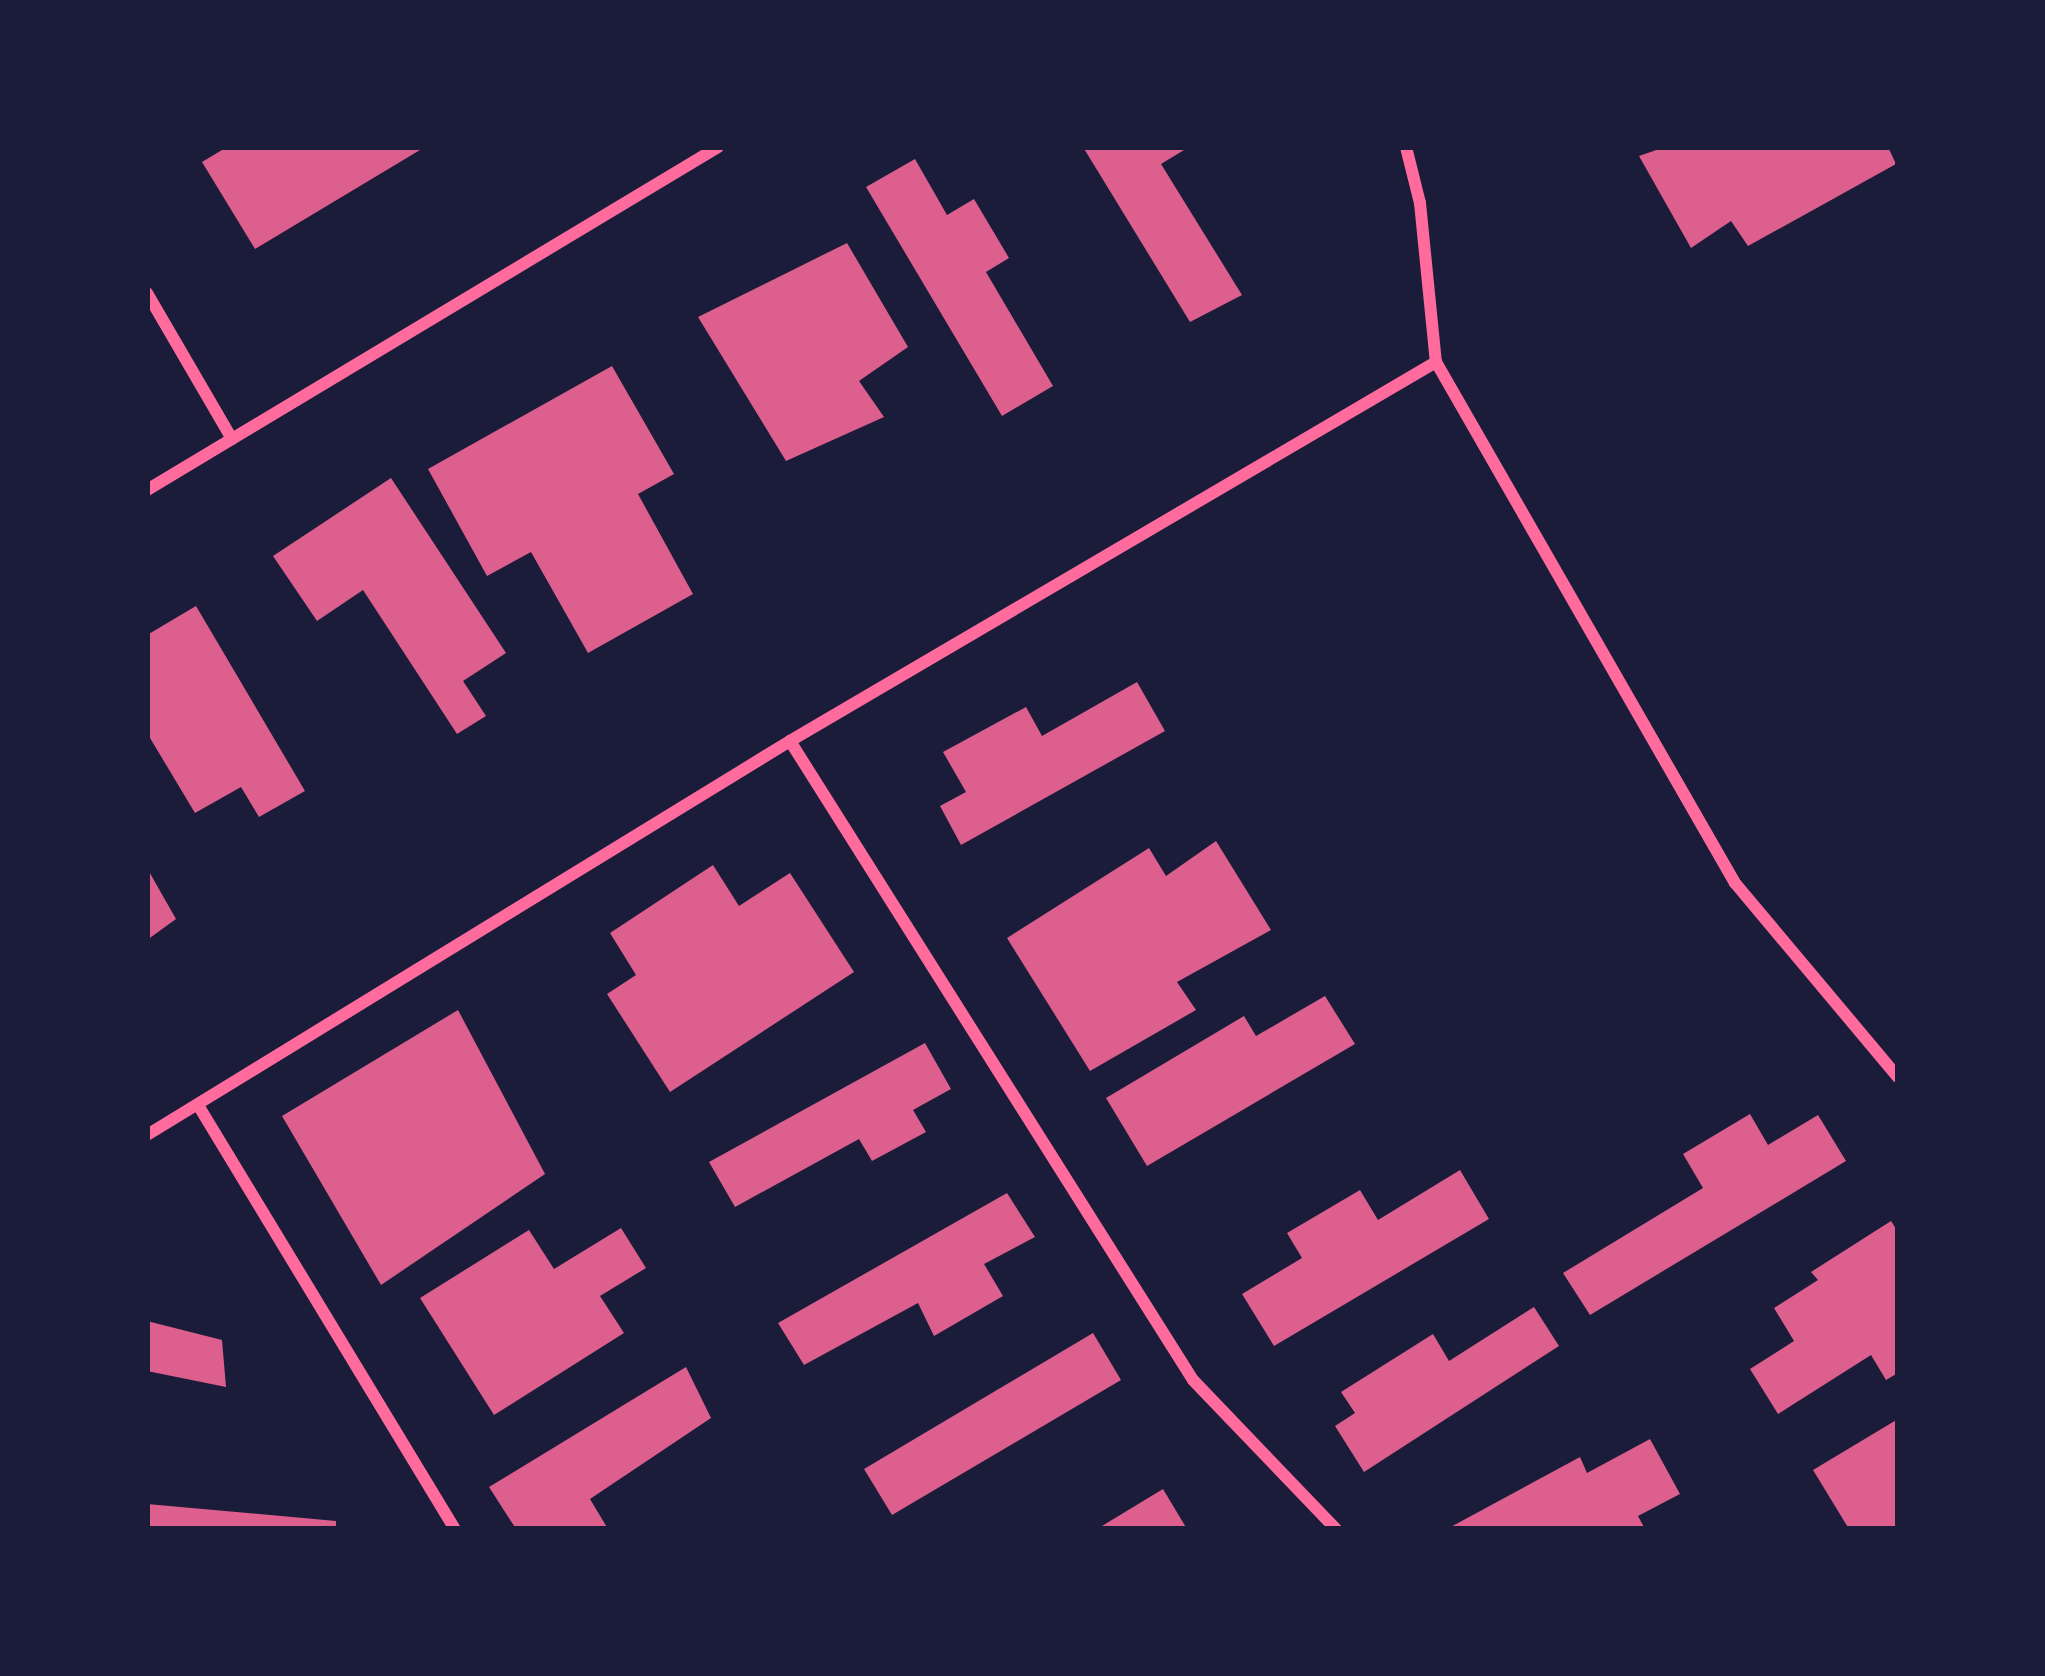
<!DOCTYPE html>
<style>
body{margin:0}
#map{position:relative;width:2045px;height:1676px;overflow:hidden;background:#1b1b3a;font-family:"PT Sans",sans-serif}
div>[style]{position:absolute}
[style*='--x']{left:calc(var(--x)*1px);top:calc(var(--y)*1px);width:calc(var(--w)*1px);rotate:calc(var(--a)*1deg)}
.building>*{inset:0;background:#dd5f8e}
.minor>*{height:12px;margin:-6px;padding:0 6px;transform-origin:6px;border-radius:6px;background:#ff6b9d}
span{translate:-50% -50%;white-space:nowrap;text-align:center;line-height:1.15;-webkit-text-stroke:9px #1b1b3a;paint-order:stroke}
.frame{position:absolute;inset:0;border:150px solid #1b1b3a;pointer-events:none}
</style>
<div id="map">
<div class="building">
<div style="clip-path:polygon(227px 147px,425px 147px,255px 249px,202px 162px)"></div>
<div style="clip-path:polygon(1083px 147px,1189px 147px,1161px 164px,1242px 295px,1190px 322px)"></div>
<div style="clip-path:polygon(1665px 147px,1888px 147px,1896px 164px,1748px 246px,1731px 221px,1691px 248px,1639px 156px)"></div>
<div style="clip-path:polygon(915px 159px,947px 215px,974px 199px,1009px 258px,986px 272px,1053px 386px,1002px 416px,866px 187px)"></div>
<div style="clip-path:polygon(847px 243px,908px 347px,859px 381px,884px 417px,786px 461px,698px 317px)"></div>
<div style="clip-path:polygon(612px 366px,674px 474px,638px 494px,693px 594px,588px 653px,531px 552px,487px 576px,428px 469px)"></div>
<div style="clip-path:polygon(391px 478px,506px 653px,463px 681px,486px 716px,457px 734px,363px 590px,317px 621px,273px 556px)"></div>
<div style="clip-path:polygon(196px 606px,305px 791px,259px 817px,241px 787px,195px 813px,147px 733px,147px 635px)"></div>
<div style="clip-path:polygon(1137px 682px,1165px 731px,961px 845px,940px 806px,966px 792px,943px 752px,1026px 707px,1042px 736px)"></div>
<div style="clip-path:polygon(1216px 841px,1271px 930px,1177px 982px,1196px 1010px,1090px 1071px,1007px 938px,1149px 848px,1166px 876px)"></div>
<div style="clip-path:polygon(713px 865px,739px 906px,790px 873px,854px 972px,670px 1092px,607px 994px,636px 975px,610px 933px)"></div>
<div style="clip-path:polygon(147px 868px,176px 919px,147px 940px)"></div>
<div style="clip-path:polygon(1325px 996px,1355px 1044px,1147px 1166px,1106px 1098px,1244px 1016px,1256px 1036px)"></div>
<div style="clip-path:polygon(458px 1010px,545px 1174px,381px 1285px,282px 1116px)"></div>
<div style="clip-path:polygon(925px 1043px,951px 1089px,913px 1110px,926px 1132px,872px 1161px,859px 1139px,735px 1207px,709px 1162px)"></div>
<div style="clip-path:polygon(1750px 1114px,1768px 1145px,1818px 1115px,1846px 1161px,1590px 1315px,1563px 1273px,1703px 1188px,1683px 1154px)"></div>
<div style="clip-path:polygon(1460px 1170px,1489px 1219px,1274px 1346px,1242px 1294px,1302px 1258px,1287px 1233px,1360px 1190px,1378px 1220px)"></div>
<div style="clip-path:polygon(1007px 1193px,1035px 1237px,984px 1264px,1003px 1296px,934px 1336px,918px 1303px,804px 1365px,778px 1323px)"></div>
<div style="clip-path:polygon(1891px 1221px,1898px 1232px,1898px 1373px,1886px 1380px,1871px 1355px,1778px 1414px,1750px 1369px,1794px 1341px,1774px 1308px,1818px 1280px,1811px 1272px)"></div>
<div style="clip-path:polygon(621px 1228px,646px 1268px,600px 1296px,624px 1333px,494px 1415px,420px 1298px,529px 1230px,554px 1269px)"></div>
<div style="clip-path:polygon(1534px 1307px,1559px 1346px,1364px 1472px,1335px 1426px,1355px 1413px,1341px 1392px,1433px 1334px,1449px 1361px)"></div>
<div style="clip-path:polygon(147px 1321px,222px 1340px,226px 1387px,147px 1371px)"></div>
<div style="clip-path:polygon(1093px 1333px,1121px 1380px,892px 1515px,864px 1469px)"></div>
<div style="clip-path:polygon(686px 1367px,711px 1418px,590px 1499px,608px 1529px,516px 1529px,489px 1487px)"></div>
<div style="clip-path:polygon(1898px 1419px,1898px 1526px,1849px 1529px,1813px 1470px)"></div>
<div style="clip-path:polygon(1650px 1439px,1680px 1494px,1638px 1516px,1645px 1529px,1447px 1529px,1580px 1457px,1587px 1473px)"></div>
<div style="clip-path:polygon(1163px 1489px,1187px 1529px,1097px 1529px)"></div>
<div style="clip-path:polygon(147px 1504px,336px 1521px,336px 1529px,147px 1529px)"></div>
</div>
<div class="minor">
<div style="--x:1406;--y:147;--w:58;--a:76"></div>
<div style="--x:1420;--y:203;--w:160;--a:84.3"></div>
<div style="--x:1436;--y:362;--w:601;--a:60.15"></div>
<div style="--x:1735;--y:883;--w:253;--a:50"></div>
<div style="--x:147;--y:293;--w:169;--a:59.8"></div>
<div style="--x:147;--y:490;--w:666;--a:-30.99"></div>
<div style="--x:790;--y:741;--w:755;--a:57.76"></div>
<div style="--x:1193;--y:1380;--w:207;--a:46.2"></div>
<div style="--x:198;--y:1105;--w:496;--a:58.8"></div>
<div style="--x:147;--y:1135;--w:754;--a:-31.5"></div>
<div style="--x:790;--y:741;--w:749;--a:-30.4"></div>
</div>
<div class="frame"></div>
</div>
